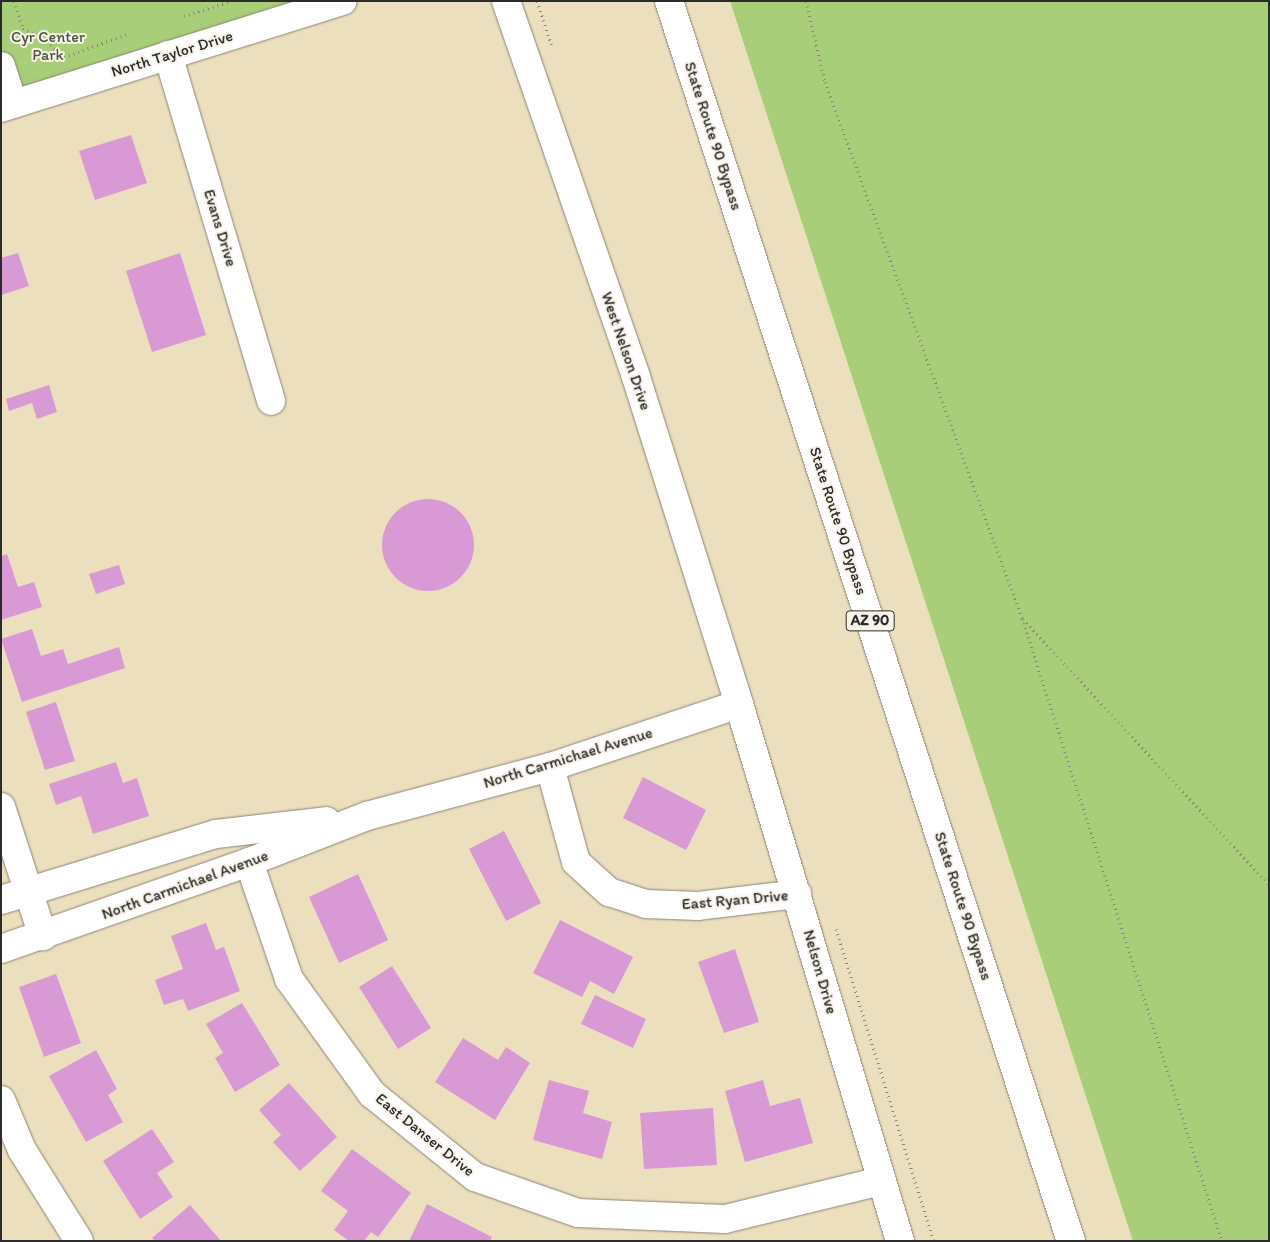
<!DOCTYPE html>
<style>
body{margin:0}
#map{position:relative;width:1270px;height:1242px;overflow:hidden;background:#ecdfbe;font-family:Itim,sans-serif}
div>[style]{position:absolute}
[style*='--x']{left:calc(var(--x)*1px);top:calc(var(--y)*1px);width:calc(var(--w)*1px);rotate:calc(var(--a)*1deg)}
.green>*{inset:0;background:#a8ce79}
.building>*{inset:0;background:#d999d5}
.round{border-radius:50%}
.path>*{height:3px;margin-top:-1.5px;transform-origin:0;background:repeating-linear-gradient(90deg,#8c8574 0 1px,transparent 0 5px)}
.roads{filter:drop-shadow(0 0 1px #8c8574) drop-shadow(0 0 1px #8c8574)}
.street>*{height:28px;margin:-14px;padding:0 14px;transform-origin:14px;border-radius:14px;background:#fff}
.highway>*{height:28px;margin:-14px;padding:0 14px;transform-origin:14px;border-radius:14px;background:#fff}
span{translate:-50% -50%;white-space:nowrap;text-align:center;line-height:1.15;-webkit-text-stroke:4px #f7f3e8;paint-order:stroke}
.shield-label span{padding:1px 4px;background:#f7f3e8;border:1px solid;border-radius:4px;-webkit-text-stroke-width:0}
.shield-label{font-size:15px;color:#2b2b2b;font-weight:700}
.park-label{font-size:16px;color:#4a543e}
.street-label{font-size:16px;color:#2b2b2b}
.frame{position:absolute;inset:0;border:2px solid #2b2b2b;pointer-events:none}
</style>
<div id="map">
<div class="green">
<div style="clip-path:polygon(1px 1px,343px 1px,13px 104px,1px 66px)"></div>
<div style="clip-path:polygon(730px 1px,1269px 1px,1269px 1241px,1133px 1241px)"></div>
</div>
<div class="building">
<div style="clip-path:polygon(131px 135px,147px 183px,95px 200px,79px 151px)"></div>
<div style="clip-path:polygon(18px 253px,29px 286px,1px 295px,1px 258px)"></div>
<div style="clip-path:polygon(180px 253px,206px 335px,152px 352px,126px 271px)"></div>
<div style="clip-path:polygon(49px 385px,57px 412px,37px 419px,32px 403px,9px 411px,6px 399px)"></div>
<div class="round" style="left:382px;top:499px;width:92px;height:92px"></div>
<div style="clip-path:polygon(7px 554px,18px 587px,34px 582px,42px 607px,1px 620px,1px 556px)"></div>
<div style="clip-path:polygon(119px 565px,125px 584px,96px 594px,89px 574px)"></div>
<div style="clip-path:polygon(32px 629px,41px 656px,63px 649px,68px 664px,119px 647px,125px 668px,22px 702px,1px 639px)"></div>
<div style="clip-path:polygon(56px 702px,75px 761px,45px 770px,26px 712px)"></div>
<div style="clip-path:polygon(116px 762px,123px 783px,137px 778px,149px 816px,93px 834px,81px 796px,56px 805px,49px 784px)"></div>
<div style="clip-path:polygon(643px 777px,706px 810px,686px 850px,623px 818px)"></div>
<div style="clip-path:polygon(504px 831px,541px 903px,506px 921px,469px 849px)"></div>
<div style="clip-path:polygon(358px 874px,388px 940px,339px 963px,309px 897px)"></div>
<div style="clip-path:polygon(560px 920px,633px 957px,614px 994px,590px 981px,582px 997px,533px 973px)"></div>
<div style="clip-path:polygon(206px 923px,216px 950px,224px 947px,240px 991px,188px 1011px,183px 999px,164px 1005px,155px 980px,183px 969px,171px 936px)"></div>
<div style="clip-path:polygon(735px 949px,759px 1022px,724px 1033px,698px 962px)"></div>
<div style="clip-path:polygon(392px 966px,431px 1028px,398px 1049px,359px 987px)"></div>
<div style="clip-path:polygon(56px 974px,81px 1043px,44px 1057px,19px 987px)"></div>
<div style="clip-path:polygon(595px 995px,646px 1019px,633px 1048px,581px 1024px)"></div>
<div style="clip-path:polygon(242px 1003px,280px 1065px,235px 1092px,215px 1058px,223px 1053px,206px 1024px)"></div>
<div style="clip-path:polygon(463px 1038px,498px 1060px,506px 1047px,530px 1063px,495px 1120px,435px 1082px)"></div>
<div style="clip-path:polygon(96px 1050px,117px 1089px,108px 1095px,123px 1122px,86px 1142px,49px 1076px)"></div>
<div style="clip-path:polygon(549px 1080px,589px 1091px,583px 1113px,612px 1122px,602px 1159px,533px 1140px)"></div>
<div style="clip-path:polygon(763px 1080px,770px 1106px,800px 1098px,813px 1143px,745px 1162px,725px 1091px)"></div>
<div style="clip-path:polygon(289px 1083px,337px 1137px,300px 1171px,273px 1142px,281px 1135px,259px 1110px)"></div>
<div style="clip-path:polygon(713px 1108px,717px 1165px,644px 1169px,640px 1113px)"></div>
<div style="clip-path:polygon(152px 1129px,174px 1162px,157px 1173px,173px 1197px,140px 1219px,103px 1161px)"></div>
<div style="clip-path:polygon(352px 1149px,411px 1193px,378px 1237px,371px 1232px,364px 1241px,349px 1241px,334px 1230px,348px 1211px,321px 1191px)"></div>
<div style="clip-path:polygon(427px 1204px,492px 1237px,490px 1241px,409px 1241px)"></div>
<div style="clip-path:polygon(190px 1205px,221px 1241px,155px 1241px,152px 1238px)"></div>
</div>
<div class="path">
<div style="--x:14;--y:1;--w:28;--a:72"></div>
<div style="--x:23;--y:28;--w:27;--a:28"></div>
<div style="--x:47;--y:41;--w:23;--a:43"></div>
<div style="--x:64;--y:57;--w:68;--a:-19.8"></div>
<div style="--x:537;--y:1;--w:48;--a:71.9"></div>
<div style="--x:806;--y:1;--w:83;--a:76.8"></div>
<div style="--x:825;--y:82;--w:571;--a:69.82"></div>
<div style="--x:1022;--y:618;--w:654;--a:72.2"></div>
<div style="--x:184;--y:16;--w:49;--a:-17.7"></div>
<div style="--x:1023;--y:619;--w:362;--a:47.2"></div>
<div style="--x:836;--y:929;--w:327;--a:72.6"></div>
</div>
<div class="roads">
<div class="street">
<div style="--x:506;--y:1;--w:398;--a:70.9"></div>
<div style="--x:636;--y:377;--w:343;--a:72.5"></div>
<div style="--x:739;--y:704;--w:561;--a:73.31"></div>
<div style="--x:168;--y:55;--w:361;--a:73.4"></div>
<div style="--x:1;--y:66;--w:40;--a:72"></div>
<div style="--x:1;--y:108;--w:358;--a:-17.4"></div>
<div style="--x:550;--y:767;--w:98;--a:74.7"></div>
<div style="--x:576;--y:862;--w:45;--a:42.3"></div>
<div style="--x:609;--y:892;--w:39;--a:18"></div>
<div style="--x:646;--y:904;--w:52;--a:2.2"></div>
<div style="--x:698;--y:906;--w:100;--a:-6.9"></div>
<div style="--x:1;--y:807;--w:136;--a:72"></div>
<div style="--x:249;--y:862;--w:124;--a:71.1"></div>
<div style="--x:289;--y:979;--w:142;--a:54.2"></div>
<div style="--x:372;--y:1094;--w:132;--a:38.9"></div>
<div style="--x:475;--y:1177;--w:109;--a:19.3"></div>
<div style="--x:578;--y:1213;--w:147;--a:2.3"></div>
<div style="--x:725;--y:1219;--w:161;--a:-13.7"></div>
<div style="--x:1;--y:900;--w:225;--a:-17.1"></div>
<div style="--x:216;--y:834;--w:111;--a:-6.7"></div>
<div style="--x:1;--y:949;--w:263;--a:-19.3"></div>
<div style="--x:249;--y:862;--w:127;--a:-21.3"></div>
<div style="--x:367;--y:816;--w:189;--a:-15"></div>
<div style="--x:550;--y:767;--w:199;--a:-18.4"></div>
<div style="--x:1;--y:1100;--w:54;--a:67.2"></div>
<div style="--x:22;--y:1150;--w:107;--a:57.9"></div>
</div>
<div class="highway">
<div style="--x:669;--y:1;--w:1304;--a:72.04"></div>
</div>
</div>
<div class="shield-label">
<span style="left:870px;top:621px">AZ 90</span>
</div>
<div class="park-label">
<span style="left:48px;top:46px">Cyr Center<br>Park</span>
</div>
<div class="street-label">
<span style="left:172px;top:54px;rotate:-17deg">North Taylor Drive</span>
<span style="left:713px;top:136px;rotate:72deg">State Route 90 Bypass</span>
<span style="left:220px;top:228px;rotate:73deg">Evans Drive</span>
<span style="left:626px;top:351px;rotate:71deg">West Nelson Drive</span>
<span style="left:838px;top:521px;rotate:72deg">State Route 90 Bypass</span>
<span style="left:568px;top:758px;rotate:-17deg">North Carmichael Avenue</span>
<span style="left:185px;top:885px;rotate:-20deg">North Carmichael Avenue</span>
<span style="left:735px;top:900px;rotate:-5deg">East Ryan Drive</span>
<span style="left:963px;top:906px;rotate:72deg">State Route 90 Bypass</span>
<span style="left:820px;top:972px;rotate:74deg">Nelson Drive</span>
<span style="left:425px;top:1135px;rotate:39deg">East Danser Drive</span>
</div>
<div class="frame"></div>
</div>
